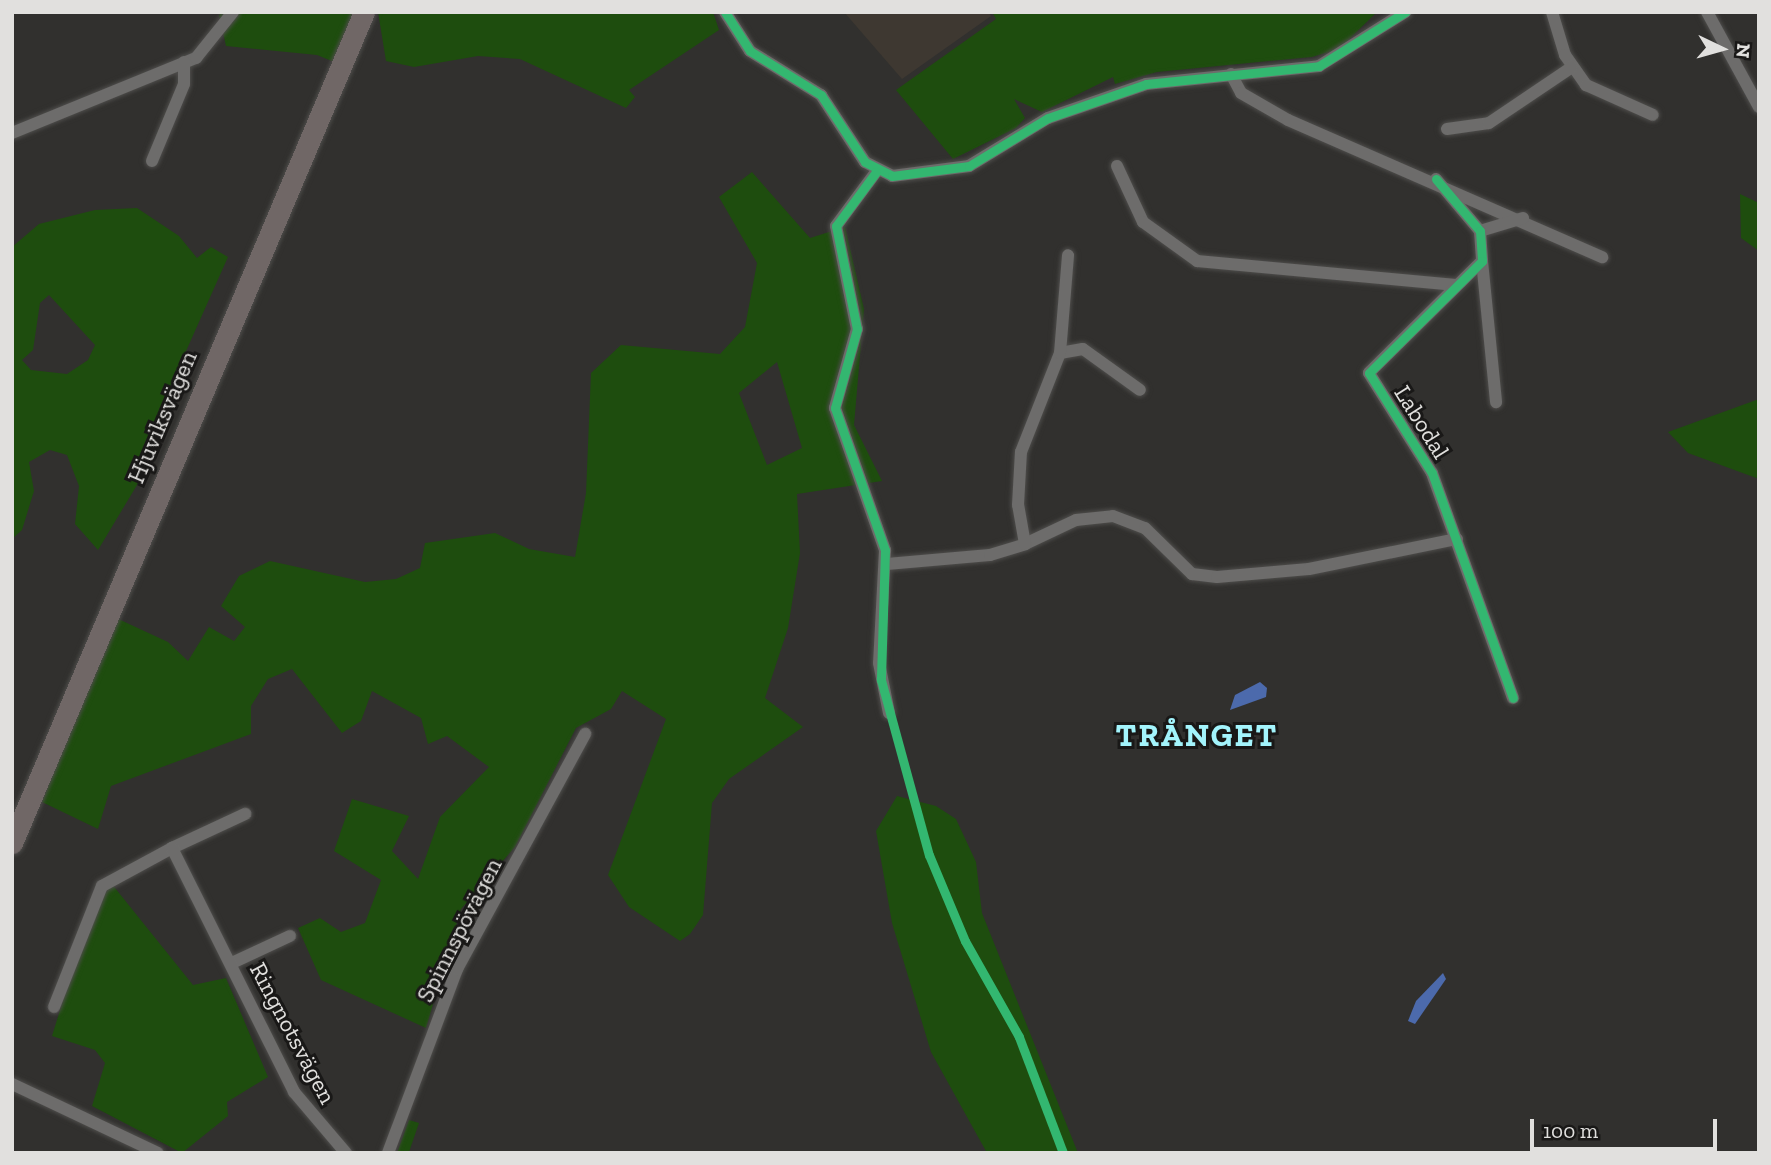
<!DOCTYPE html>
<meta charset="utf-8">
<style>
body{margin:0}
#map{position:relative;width:1771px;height:1165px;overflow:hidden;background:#31302e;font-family:"Zilla Slab",serif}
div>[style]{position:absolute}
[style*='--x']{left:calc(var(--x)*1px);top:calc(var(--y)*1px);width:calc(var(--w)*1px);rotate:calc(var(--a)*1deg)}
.built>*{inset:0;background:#3e3831}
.green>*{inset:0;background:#1e4d0e}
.water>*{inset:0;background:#4c6aac}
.roads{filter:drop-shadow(0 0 2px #4e4d4b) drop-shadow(0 0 2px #4e4d4b)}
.street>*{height:12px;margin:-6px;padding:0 6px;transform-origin:6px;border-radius:6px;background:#6d6c6b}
.primary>*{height:21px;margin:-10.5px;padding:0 10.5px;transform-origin:10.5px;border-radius:10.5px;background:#706766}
.cycleway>*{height:9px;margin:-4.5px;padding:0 4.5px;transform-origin:4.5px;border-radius:4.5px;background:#33b770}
span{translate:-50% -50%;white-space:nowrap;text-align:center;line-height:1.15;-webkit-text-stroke:6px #191817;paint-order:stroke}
.street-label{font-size:24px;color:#e1e0de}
.district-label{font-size:32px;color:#a3f4fc;font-weight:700;letter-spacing:2px}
.frame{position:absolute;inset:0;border:14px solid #e1e0de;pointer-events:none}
.north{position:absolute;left:1687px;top:14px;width:70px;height:70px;-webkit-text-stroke:5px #191817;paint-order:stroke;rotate:95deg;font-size:19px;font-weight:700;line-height:28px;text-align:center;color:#e1e0de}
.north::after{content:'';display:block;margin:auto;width:24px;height:32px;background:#e1e0de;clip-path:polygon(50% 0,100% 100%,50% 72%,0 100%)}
.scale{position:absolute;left:1530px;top:1119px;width:187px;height:32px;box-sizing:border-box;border:4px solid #e1e0de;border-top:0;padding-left:9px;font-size:21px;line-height:24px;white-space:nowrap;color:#e1e0de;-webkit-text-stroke:5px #191817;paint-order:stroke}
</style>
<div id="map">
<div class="built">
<div style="clip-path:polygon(844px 12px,988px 12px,991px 16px,902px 79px)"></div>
</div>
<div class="green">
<div style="clip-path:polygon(226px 12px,372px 12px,349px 68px,317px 55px,226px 46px,219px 15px)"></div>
<div style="clip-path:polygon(378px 12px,713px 12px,719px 30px,629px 90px,635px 97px,626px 108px,520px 59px,478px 56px,414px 67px,386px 61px)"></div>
<div style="clip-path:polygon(992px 12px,1377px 12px,1339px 49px,1312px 57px,1157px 72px,1115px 84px,1113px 77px,1042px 112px,1014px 99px,1025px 118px,1016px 128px,953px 159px,896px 90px,996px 19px)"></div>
<div style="clip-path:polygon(evenodd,752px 172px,810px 238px,845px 227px,864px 309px,854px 425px,882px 481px,797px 494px,800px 553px,788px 628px,765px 698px,803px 727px,729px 779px,712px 803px,703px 915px,690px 934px,680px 941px,629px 907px,608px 875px,666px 719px,622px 691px,611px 709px,576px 728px,515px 847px,461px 909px,426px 1028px,321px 980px,298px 928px,320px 918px,341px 932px,365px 923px,381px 880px,334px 851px,352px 799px,409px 816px,392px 851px,418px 879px,440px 817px,489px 767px,447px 736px,428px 744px,421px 718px,372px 691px,361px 721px,342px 733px,292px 669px,268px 679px,251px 706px,251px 734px,111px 786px,98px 829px,42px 802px,114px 617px,168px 642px,188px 661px,209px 627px,234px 641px,245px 627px,221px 606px,239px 576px,270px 561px,365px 582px,396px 579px,420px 568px,425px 543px,495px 533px,529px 549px,575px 557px,586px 493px,591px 373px,621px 345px,720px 354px,745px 327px,757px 263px,719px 197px,752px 172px,777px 362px,802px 448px,767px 465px,739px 393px,777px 362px)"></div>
<div style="clip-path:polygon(1740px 194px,1759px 203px,1759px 251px,1741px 238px)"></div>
<div style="clip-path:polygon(evenodd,137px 208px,179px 236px,197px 258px,211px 247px,228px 257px,166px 396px,143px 475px,98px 550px,75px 524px,79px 486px,67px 455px,50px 450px,29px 462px,34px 491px,22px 530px,12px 539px,12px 247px,39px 224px,95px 210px,137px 208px,49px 295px,95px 345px,88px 360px,67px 374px,31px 370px,22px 360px,33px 350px,40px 303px,49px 295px)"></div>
<div style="clip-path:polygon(1759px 399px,1759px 479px,1688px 453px,1668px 432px)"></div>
<div style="clip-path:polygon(897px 796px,936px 806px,956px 819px,976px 862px,982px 913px,1078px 1153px,987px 1153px,931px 1052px,892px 923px,876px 831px)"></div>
<div style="clip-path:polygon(111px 883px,193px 985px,226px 978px,268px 1077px,227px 1102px,228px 1116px,182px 1153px,92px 1106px,105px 1063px,95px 1050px,52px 1036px,86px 926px)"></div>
<div style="clip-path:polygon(409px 1120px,419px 1123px,409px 1152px,397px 1153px)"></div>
</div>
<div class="water">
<div style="clip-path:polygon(1260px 682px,1267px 688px,1266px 697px,1230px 710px,1235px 695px)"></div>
<div style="clip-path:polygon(1443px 973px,1446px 979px,1415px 1024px,1408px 1021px,1416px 1001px)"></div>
</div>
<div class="roads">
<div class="street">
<div style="--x:725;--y:12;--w:46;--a:57.3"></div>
<div style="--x:750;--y:51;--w:84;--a:31.8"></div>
<div style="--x:821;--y:95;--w:80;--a:56.7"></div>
<div style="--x:865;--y:162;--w:30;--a:27"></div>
<div style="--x:892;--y:176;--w:78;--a:-7.4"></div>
<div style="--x:969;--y:166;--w:92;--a:-31.3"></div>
<div style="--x:1048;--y:118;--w:104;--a:-19.1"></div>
<div style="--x:1146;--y:84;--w:174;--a:-5.9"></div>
<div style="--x:1319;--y:66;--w:102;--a:-32.1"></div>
<div style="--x:1552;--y:12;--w:45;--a:73.2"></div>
<div style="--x:1565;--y:55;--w:37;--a:55"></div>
<div style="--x:1586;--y:85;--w:73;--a:24.1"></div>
<div style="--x:1707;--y:12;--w:108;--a:61.3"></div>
<div style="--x:1231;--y:74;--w:21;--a:62"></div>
<div style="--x:1241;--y:93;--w:54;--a:29.9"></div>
<div style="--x:1288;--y:120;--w:343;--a:23.6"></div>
<div style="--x:1447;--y:129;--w:42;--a:-8.1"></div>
<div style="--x:1489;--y:123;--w:100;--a:-34"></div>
<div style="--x:12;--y:133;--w:199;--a:-22.2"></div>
<div style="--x:196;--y:58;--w:59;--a:-51.2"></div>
<div style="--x:152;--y:161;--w:83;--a:-67.4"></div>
<div style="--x:184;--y:84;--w:22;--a:-90"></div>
<div style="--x:1117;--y:166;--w:62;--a:65.1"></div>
<div style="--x:1143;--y:222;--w:67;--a:35.8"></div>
<div style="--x:1197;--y:261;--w:260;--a:5.3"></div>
<div style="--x:876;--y:172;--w:67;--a:126.5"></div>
<div style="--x:836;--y:226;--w:105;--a:78.5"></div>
<div style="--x:857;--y:329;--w:82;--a:105.6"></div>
<div style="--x:835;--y:408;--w:151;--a:70.6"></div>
<div style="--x:885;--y:550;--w:113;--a:93"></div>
<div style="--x:879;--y:663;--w:51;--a:78.7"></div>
<div style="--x:1436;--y:179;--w:68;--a:49.8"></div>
<div style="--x:1480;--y:231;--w:30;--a:86"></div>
<div style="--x:1482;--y:261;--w:159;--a:135.3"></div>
<div style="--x:1369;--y:373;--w:118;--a:57.8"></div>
<div style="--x:1432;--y:473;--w:239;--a:70.2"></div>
<div style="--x:1480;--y:231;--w:45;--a:-16.8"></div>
<div style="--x:1482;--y:261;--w:142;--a:84.3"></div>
<div style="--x:1060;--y:353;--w:23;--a:-10"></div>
<div style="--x:1083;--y:349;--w:70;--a:35.7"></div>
<div style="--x:1025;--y:544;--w:56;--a:-25.2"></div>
<div style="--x:1076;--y:520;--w:37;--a:-6"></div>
<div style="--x:1113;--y:516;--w:34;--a:21"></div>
<div style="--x:1145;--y:528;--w:66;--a:44.4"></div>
<div style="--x:1192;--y:574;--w:25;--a:7"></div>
<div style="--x:1217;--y:577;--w:92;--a:-5"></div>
<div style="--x:1309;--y:569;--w:151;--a:-11.5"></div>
<div style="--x:887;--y:564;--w:103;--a:-5"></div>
<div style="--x:990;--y:555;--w:37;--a:-17"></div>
<div style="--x:1025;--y:544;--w:40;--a:-100"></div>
<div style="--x:1018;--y:505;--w:53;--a:-86.8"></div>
<div style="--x:1021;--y:452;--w:106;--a:-68.5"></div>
<div style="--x:1060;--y:353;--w:98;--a:-85.3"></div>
<div style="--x:172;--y:848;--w:81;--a:-25"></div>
<div style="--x:232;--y:963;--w:64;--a:-25"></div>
<div style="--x:54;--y:1007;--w:130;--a:-68.4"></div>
<div style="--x:102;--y:886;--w:80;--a:-28.5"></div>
<div style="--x:172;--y:848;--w:273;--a:63.4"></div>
<div style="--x:294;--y:1092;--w:80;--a:49.6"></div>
<div style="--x:12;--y:1084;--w:161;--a:25.3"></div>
<div style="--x:388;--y:1153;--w:197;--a:-69.4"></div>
<div style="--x:457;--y:969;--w:268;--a:-61.4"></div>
</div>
<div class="primary">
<div style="--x:12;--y:843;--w:902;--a:-67.04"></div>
</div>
</div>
<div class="cycleway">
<div style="--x:725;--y:12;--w:46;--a:57.3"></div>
<div style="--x:750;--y:51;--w:84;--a:31.8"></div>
<div style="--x:821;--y:95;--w:80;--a:56.7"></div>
<div style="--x:865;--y:162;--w:30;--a:27"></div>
<div style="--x:892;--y:176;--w:78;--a:-7.4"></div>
<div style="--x:969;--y:166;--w:92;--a:-31.3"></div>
<div style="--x:1048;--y:118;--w:104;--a:-19.1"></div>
<div style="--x:1146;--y:84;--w:174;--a:-5.9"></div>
<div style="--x:1319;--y:66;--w:102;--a:-32.1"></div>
<div style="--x:876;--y:172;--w:67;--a:126.5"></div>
<div style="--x:836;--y:226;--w:105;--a:78.5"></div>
<div style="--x:857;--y:329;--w:82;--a:105.6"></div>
<div style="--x:835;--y:408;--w:151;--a:70.6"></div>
<div style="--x:885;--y:550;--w:130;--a:91.8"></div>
<div style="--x:881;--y:680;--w:181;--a:74.7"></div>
<div style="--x:929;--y:855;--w:93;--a:67.3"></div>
<div style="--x:965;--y:941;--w:110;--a:60.6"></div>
<div style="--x:1019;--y:1037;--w:124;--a:69.2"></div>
<div style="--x:1436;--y:179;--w:68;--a:49.8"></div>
<div style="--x:1480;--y:231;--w:30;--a:86"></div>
<div style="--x:1482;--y:261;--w:159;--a:135.3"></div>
<div style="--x:1369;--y:373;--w:118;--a:57.8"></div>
<div style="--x:1432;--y:473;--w:239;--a:70.2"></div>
</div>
<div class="street-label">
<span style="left:162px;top:417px;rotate:-67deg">Hjuviksvägen</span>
<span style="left:1422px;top:422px;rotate:58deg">Labodal</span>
<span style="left:459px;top:930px;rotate:-63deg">Spinnspövägen</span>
<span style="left:293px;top:1033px;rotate:62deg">Ringnotsvägen</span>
</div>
<div class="district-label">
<span style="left:1197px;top:735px">TRÅNGET</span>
</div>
<div class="frame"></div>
<div class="north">N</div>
<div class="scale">100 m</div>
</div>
